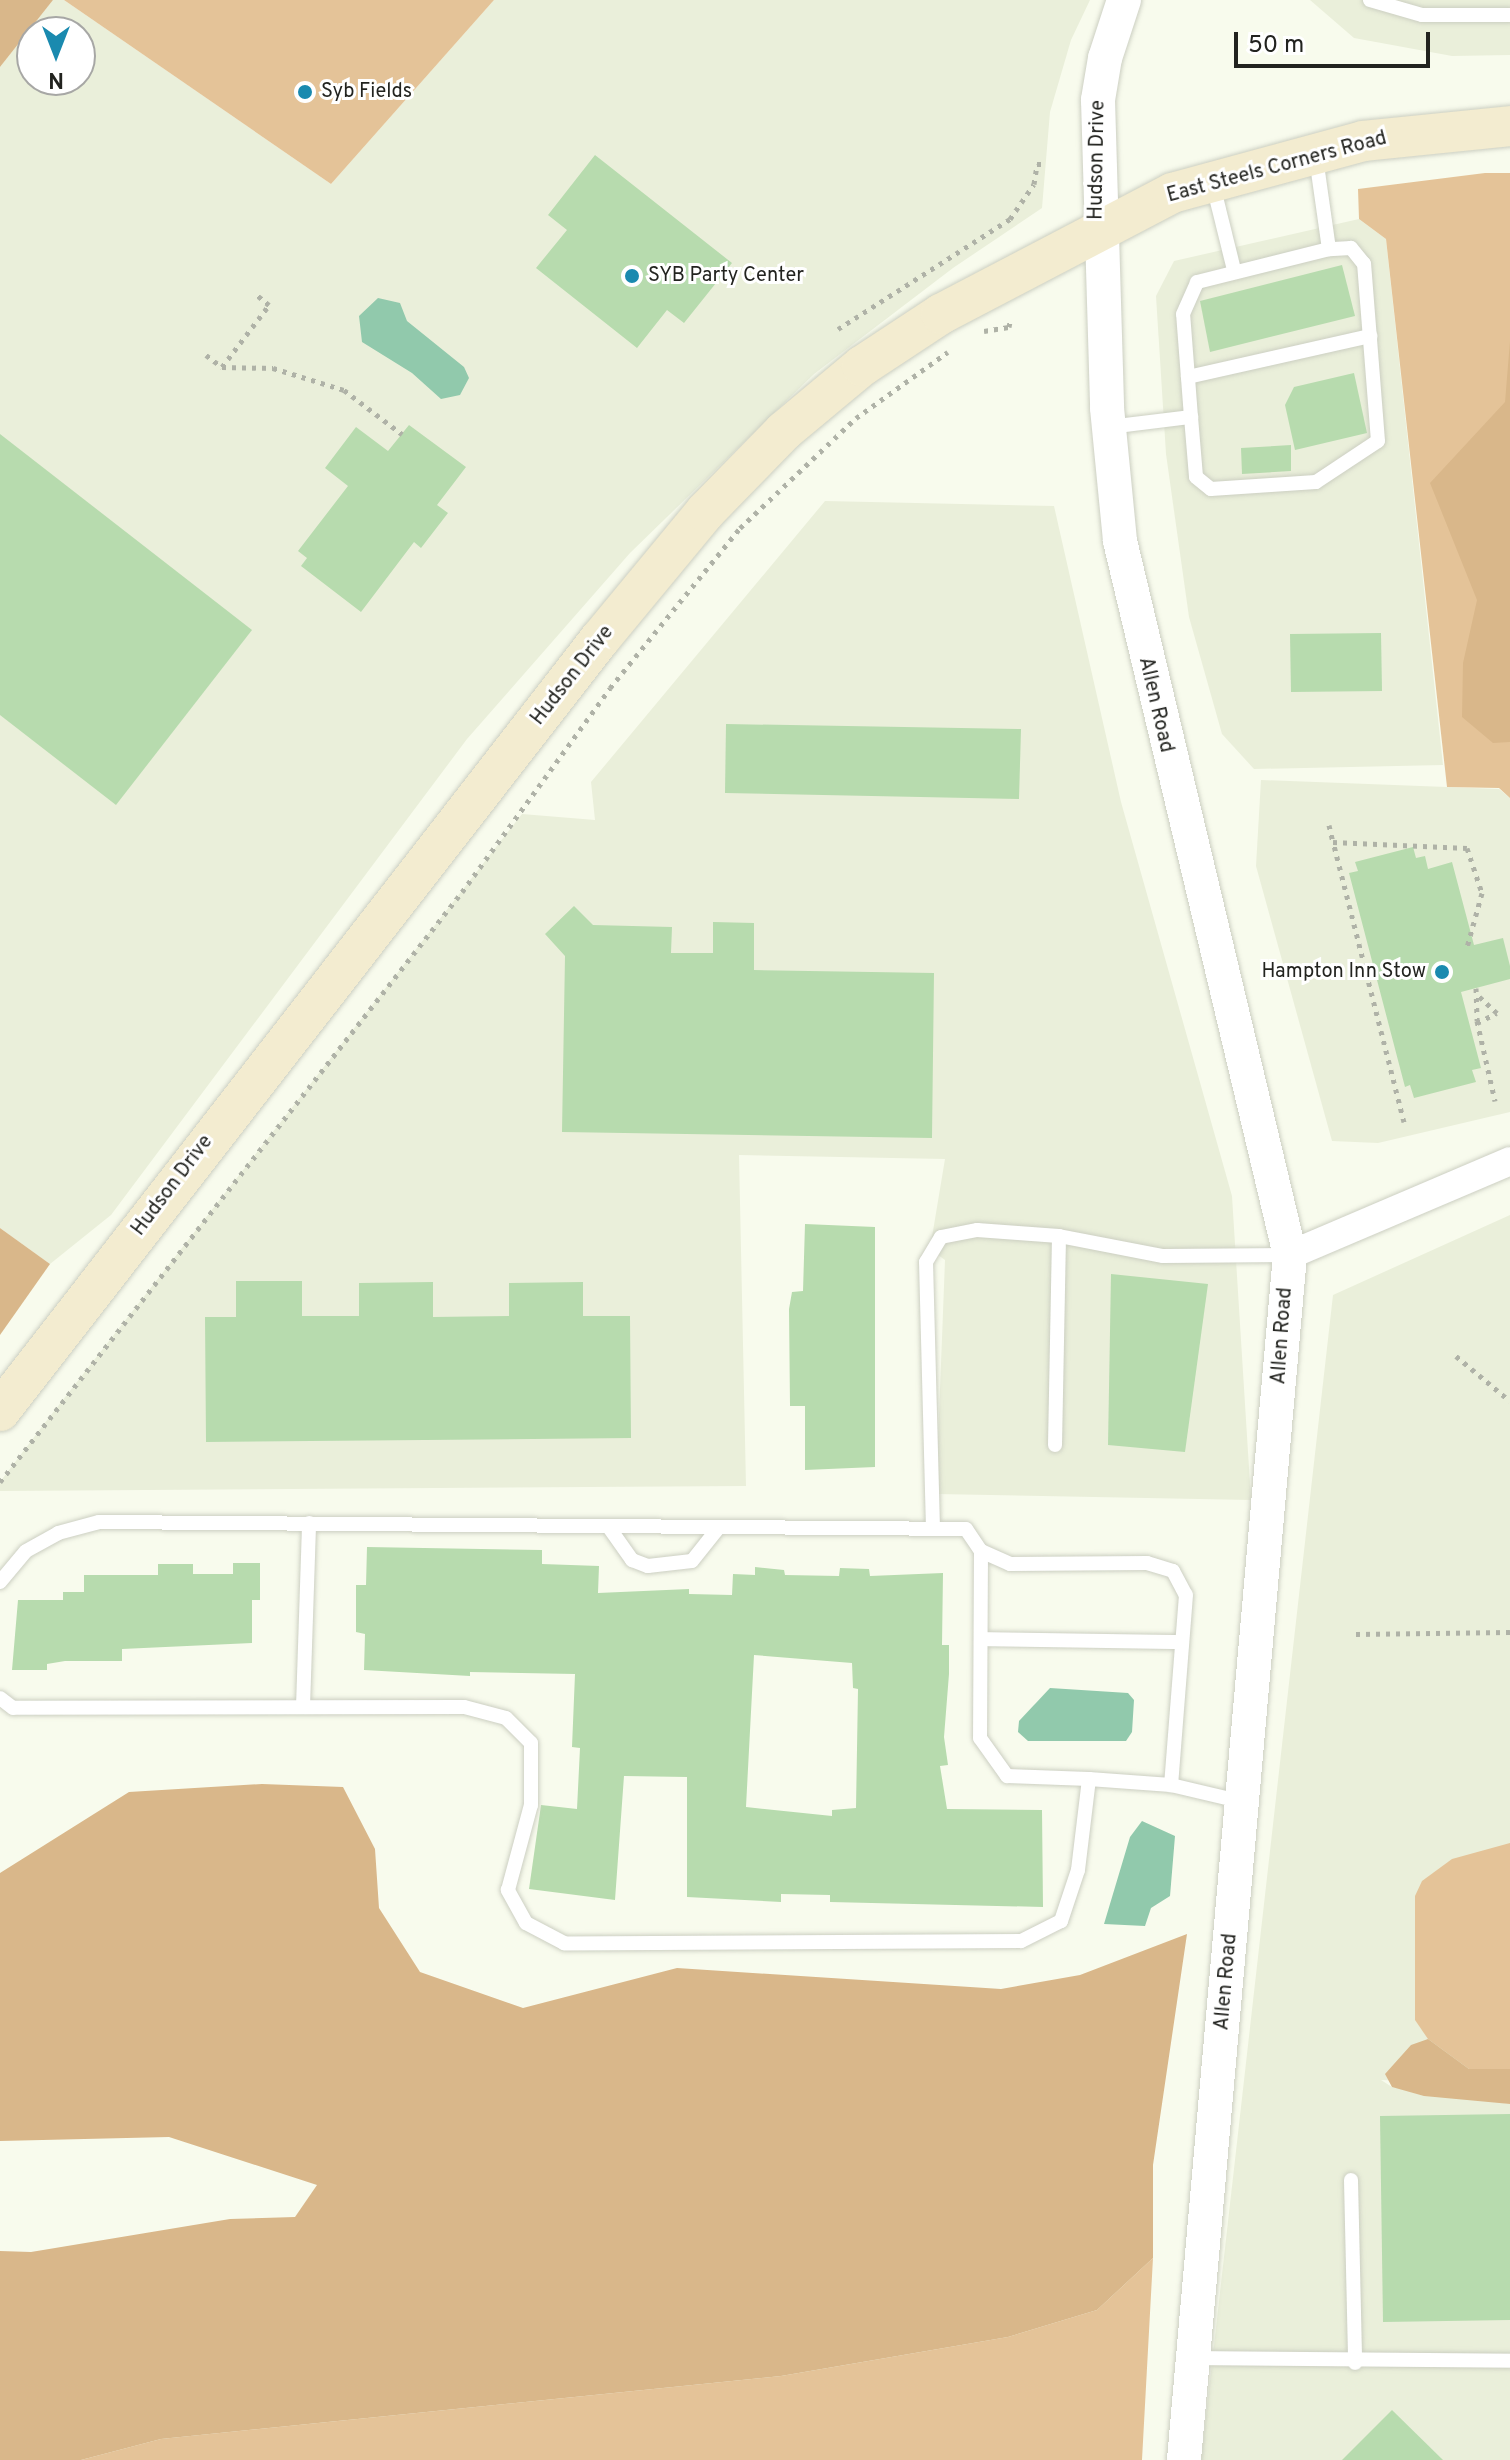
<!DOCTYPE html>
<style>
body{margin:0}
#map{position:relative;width:1510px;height:2460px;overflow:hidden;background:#f8fbed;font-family:Overpass,sans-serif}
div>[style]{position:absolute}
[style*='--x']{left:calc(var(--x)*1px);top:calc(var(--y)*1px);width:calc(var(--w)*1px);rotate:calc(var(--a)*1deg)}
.built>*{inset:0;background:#eaefda}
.green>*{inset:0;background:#e4c398}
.forest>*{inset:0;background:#d9b78a}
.water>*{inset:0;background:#91c9ac}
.building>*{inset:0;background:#b7dbae}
.path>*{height:5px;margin-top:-2.5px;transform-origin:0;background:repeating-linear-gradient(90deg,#afb2a7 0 4px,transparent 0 10px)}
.roads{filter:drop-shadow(0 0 2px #cccfc2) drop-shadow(0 0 2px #cccfc2)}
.service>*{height:14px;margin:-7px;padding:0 7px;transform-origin:7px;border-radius:7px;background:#fff}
.minor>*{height:28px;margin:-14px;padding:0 14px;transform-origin:14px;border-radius:14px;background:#fff}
.tertiary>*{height:34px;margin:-17px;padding:0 17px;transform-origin:17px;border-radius:17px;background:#fff}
.secondary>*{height:40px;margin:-20px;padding:0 20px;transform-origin:20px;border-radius:20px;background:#f3ecd0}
.dots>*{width:22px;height:22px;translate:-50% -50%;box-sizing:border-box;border:4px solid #fff;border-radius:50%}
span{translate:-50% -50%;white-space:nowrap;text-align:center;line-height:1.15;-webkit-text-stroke:6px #fff;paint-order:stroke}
.poi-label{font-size:20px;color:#22231f}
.left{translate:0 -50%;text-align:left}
.right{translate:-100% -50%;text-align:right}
.street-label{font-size:20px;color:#22231f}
.north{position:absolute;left:16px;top:16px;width:80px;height:80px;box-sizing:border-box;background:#fff;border:2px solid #a7a7a5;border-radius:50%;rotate:180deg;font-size:22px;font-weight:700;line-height:32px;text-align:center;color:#22231f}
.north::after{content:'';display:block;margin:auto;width:28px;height:36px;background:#1a8aaf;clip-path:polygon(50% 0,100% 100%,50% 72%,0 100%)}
.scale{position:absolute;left:1234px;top:32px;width:196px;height:36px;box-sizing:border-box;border:4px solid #22231f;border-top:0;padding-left:10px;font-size:24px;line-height:28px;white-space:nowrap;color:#22231f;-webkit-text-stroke:6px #fff;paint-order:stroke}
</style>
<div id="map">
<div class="built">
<div style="clip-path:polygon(evenodd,53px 0,64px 0,331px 184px,494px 0,1090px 0,1071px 40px,1050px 112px,1042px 208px,953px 268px,814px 374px,630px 553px,467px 739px,111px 1215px,50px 1264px,0 1228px,0 67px,53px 0,32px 32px,80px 32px,80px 80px,32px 80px,32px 32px)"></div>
<div style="clip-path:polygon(1310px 0,1510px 0,1510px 55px,1452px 56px,1354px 38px)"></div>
<div style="clip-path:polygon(1359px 219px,1386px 239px,1443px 765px,1254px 769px,1222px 734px,1189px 617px,1166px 454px,1156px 296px,1174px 261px)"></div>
<div style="clip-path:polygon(825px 501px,1054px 506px,1121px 802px,1232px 1196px,1251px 1500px,936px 1494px,945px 1260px,930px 1249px,945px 1159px,739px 1155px,746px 1486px,0 1491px,0 1482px,44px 1424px,522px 814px,595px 820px,591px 782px)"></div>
<div style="clip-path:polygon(1261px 780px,1499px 789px,1510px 798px,1510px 1112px,1378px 1143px,1332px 1141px,1256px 866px)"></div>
<div style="clip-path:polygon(1510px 1215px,1510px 2084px,1381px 2080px,1392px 2087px,1510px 2104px,1510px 2460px,1201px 2460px,1333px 1295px)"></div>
</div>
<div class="green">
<div style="clip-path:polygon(64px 0,494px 0,331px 184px)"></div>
<div style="clip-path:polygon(1485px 173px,1510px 173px,1510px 798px,1499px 788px,1447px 787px,1386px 239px,1359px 219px,1358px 189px)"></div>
<div style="clip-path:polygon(1510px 1843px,1510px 2069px,1469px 2069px,1428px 2039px,1415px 2020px,1415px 1896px,1422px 1881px,1452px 1859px)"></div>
<div style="clip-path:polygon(1153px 2258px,1142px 2460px,81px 2460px,161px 2439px,781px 2376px,1008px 2337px,1097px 2310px)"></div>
</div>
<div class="forest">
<div style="clip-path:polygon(0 0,53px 0,0 67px)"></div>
<div style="clip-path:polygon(1510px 341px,1510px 742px,1493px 743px,1462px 717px,1463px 663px,1477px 600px,1430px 483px,1505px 402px)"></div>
<div style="clip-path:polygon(0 1228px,50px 1264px,0 1335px)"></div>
<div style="clip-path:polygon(262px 1784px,343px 1787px,375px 1849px,379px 1908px,420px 1972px,523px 2008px,677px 1968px,1001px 1989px,1080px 1975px,1187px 1934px,1153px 2165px,1153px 2258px,1097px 2310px,1008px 2337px,781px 2376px,161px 2439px,81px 2460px,0 2460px,0 2251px,31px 2252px,230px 2219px,295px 2217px,317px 2185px,169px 2137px,0 2141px,0 1873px,129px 1792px)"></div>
<div style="clip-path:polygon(1428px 2039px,1469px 2069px,1510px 2069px,1510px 2104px,1424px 2096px,1392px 2087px,1385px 2074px,1411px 2045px)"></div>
</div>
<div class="water">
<div style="clip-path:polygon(378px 298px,400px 303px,407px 321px,464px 367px,469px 378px,460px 395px,441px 399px,412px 373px,362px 342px,359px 316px)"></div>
<div style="clip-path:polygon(1050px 1688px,1128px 1693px,1134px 1700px,1132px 1732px,1126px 1741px,1028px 1741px,1018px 1732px,1019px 1721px)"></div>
<div style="clip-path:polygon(1142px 1821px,1175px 1836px,1170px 1896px,1151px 1908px,1145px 1926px,1104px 1924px,1130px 1837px)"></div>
</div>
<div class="building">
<div style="clip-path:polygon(595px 155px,732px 263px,684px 323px,667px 310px,637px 348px,536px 268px,567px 230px,548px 215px)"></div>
<div style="clip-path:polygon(1342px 265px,1355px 316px,1210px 352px,1200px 301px)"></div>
<div style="clip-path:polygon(1354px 373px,1367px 433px,1295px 450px,1285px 405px,1294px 387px)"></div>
<div style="clip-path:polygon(409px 425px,466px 467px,437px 505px,448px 513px,421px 548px,414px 542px,361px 612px,301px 566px,307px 558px,298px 551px,348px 486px,325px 468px,356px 427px,388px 451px)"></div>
<div style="clip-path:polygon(0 434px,252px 630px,116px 805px,0 715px)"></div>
<div style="clip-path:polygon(1291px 445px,1291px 471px,1242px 474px,1241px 448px)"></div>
<div style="clip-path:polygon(1381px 633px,1382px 691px,1291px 692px,1290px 634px)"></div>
<div style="clip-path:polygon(726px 724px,1021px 729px,1019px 799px,725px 793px)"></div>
<div style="clip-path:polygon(1413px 847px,1416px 858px,1425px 856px,1428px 869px,1452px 862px,1474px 945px,1503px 938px,1510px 966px,1510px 979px,1461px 992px,1481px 1068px,1472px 1070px,1476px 1082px,1414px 1098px,1410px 1085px,1405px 1087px,1349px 873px,1358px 871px,1355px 862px)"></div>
<div style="clip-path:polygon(574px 906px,593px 925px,672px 927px,671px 953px,713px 953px,713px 922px,754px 923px,754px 970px,934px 973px,932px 1138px,562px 1132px,565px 956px,545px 934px)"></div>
<div style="clip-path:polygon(805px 1224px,875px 1227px,875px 1467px,805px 1470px,805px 1406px,790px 1406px,789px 1309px,792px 1292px,803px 1291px)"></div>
<div style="clip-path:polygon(1111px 1274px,1208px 1284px,1185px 1452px,1108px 1445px)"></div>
<div style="clip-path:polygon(236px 1281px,302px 1281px,302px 1316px,359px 1316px,359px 1283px,433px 1282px,433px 1317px,509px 1316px,509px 1283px,583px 1282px,583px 1316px,630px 1316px,631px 1438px,206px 1442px,205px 1317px,236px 1317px)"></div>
<div style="clip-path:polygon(evenodd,367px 1547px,542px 1550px,542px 1564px,599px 1566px,598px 1593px,689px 1589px,689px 1594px,732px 1595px,733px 1574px,755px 1575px,755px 1567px,784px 1570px,785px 1575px,839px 1576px,840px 1568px,869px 1569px,870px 1576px,943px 1573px,942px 1645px,949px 1645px,949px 1674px,944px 1737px,948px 1765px,940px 1766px,947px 1809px,1042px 1810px,1043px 1907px,830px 1902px,830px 1895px,781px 1894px,781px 1902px,687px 1897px,687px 1777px,624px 1776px,615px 1900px,529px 1889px,541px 1805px,577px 1809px,580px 1748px,572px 1747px,575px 1674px,470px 1672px,470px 1676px,364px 1670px,365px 1634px,356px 1632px,356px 1585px,366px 1585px,367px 1547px,754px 1655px,852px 1663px,853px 1688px,858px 1689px,856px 1808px,832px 1810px,832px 1816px,746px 1807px,754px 1655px)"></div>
<div style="clip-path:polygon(233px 1563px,260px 1563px,260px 1600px,252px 1600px,252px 1643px,122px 1649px,122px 1661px,65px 1661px,47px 1664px,47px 1670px,12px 1670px,18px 1600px,63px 1600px,63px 1592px,84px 1592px,84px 1575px,158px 1575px,158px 1564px,193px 1564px,193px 1574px,233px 1574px)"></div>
<div style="clip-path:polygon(1510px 2114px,1510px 2320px,1383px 2322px,1380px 2116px)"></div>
<div style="clip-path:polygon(1392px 2410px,1443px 2460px,1342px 2460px)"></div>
</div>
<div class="path">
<div style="--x:838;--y:329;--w:204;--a:-32.6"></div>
<div style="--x:1010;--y:219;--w:42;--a:-55.6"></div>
<div style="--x:1034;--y:184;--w:20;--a:-81"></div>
<div style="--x:1037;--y:164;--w:6;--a:0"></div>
<div style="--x:984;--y:331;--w:25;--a:-9"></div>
<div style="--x:1009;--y:327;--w:5;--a:-79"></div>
<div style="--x:206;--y:355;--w:20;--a:37"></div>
<div style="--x:222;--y:367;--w:51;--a:1.1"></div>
<div style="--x:273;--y:368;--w:74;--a:17.2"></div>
<div style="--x:344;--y:390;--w:73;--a:37.2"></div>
<div style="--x:222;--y:367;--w:78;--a:-52.8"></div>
<div style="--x:269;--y:305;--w:17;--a:-140"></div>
<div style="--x:1329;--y:825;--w:17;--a:77"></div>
<div style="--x:1476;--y:988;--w:33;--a:88"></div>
<div style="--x:1477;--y:1021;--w:82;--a:77.3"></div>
<div style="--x:1477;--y:1023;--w:22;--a:-27"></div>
<div style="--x:1497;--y:1013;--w:26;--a:-137"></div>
<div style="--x:1404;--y:1122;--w:289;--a:-104.2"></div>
<div style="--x:1333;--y:842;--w:134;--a:2.6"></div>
<div style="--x:1467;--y:848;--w:47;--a:71.6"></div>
<div style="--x:1482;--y:893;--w:56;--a:105.5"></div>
<div style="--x:1456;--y:1356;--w:70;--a:39.8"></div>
<div style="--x:0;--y:1482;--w:749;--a:-51.94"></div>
<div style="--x:462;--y:892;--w:252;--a:-54"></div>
<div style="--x:610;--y:688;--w:206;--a:-50.9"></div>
<div style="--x:740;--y:528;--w:160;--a:-43.5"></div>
<div style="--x:856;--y:418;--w:113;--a:-35.7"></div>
<div style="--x:1356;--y:1634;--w:154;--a:-0.7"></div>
</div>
<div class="roads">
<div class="service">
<div style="--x:1370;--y:0;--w:54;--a:16.1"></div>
<div style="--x:1422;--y:15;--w:88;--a:0"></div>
<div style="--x:1213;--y:185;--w:88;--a:76.1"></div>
<div style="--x:1188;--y:377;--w:187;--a:-12.7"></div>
<div style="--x:1191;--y:417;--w:60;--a:85.2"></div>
<div style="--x:1196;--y:477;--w:19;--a:39"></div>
<div style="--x:1211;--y:489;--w:105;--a:-3.8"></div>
<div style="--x:1316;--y:482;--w:74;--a:-33.5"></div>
<div style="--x:1378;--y:441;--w:178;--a:-94.5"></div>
<div style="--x:1364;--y:264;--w:21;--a:-129"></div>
<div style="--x:1351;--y:248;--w:22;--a:177"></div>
<div style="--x:1109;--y:427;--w:83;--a:-7"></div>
<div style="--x:1191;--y:417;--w:103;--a:-94.4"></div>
<div style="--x:1183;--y:314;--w:35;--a:-66"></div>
<div style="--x:1197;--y:282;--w:136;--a:-14"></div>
<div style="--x:1329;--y:249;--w:92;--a:-98.1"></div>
<div style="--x:1055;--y:1445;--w:209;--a:-88.9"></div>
<div style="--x:608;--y:1526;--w:42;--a:54.8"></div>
<div style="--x:632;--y:1560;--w:17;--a:21"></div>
<div style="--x:648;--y:1566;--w:44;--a:-6.5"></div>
<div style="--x:692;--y:1561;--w:43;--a:-51.5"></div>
<div style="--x:933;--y:1529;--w:267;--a:-91.5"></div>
<div style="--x:926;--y:1262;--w:29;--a:-59"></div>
<div style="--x:941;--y:1237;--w:37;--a:-11"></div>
<div style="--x:977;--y:1230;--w:82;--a:4.2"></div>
<div style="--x:1059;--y:1236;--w:106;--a:10.9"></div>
<div style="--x:1163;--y:1256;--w:126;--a:-0.5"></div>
<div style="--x:981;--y:1551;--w:32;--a:24"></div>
<div style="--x:1010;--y:1564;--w:137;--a:-0.4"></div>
<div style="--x:1147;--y:1563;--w:27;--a:17"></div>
<div style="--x:1173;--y:1571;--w:27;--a:62"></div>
<div style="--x:1186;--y:1595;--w:191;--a:94.5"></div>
<div style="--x:0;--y:1582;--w:40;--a:-50"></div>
<div style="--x:26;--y:1551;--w:37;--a:-29"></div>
<div style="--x:58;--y:1533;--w:42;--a:-15"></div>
<div style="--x:99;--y:1522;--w:867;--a:0.46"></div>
<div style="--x:966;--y:1529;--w:27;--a:56"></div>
<div style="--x:981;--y:1551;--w:187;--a:90.3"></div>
<div style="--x:980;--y:1738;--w:47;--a:54.6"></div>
<div style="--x:1007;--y:1776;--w:82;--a:2.1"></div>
<div style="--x:1089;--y:1779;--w:92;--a:96.9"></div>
<div style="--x:1078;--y:1870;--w:54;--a:108.4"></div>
<div style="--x:1061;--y:1921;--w:45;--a:153.4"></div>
<div style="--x:1021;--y:1941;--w:457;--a:179.7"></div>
<div style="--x:564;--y:1943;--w:43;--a:-152.2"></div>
<div style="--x:526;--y:1923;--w:38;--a:-119"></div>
<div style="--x:508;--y:1890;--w:88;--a:-74.9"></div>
<div style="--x:531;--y:1805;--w:62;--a:-90"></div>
<div style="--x:531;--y:1743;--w:35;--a:-135"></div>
<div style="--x:506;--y:1718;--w:43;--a:-165.3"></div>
<div style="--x:464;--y:1707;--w:451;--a:179.9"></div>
<div style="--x:13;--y:1708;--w:16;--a:-142"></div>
<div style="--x:981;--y:1639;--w:201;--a:0.9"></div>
<div style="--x:303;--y:1707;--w:184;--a:-88.1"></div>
<div style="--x:1089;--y:1779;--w:82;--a:4.2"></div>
<div style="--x:1171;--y:1785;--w:74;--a:13.3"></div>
<div style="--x:1351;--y:2180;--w:183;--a:88.7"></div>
<div style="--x:1193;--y:2358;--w:317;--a:0.5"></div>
</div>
<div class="minor">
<div style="--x:1290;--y:1255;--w:239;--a:-23.1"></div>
</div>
<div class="tertiary">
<div style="--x:1124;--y:0;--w:61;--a:108.1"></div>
<div style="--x:1105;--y:58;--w:43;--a:99.5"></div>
<div style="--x:1098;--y:100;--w:308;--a:88.3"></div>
<div style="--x:1107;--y:408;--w:134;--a:84.4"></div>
<div style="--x:1120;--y:541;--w:734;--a:76.61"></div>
<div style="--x:1290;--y:1255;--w:1210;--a:95.03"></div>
</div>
<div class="secondary">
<div style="--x:0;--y:1411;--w:978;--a:-52.15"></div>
<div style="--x:600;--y:639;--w:165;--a:-50.4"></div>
<div style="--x:705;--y:512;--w:113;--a:-45.7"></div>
<div style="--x:784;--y:431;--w:102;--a:-39.8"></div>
<div style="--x:862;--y:366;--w:95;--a:-33.4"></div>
<div style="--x:941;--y:314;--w:261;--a:-27.6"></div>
<div style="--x:1172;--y:193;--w:198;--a:-15.2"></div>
<div style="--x:1363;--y:141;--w:148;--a:-5.8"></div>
</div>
</div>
<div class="dots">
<div style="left:305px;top:92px;background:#1a8aaf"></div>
<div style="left:632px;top:276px;background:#1a8aaf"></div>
<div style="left:1442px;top:972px;background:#1a8aaf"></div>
</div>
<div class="poi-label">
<span class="left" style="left:321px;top:92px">Syb Fields</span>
<span class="left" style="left:648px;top:276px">SYB Party Center</span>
<span class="right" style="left:1426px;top:972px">Hampton Inn Stow</span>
</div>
<div class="street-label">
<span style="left:1098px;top:160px;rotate:-89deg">Hudson Drive</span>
<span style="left:1277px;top:168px;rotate:-15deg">East Steels Corners Road</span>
<span style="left:573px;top:676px;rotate:-52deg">Hudson Drive</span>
<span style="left:1155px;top:705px;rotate:77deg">Allen Road</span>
<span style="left:173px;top:1186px;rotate:-53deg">Hudson Drive</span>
<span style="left:1283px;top:1336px;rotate:-86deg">Allen Road</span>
<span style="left:1227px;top:1982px;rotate:-85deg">Allen Road</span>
</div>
<div class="north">N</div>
<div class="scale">50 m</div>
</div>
